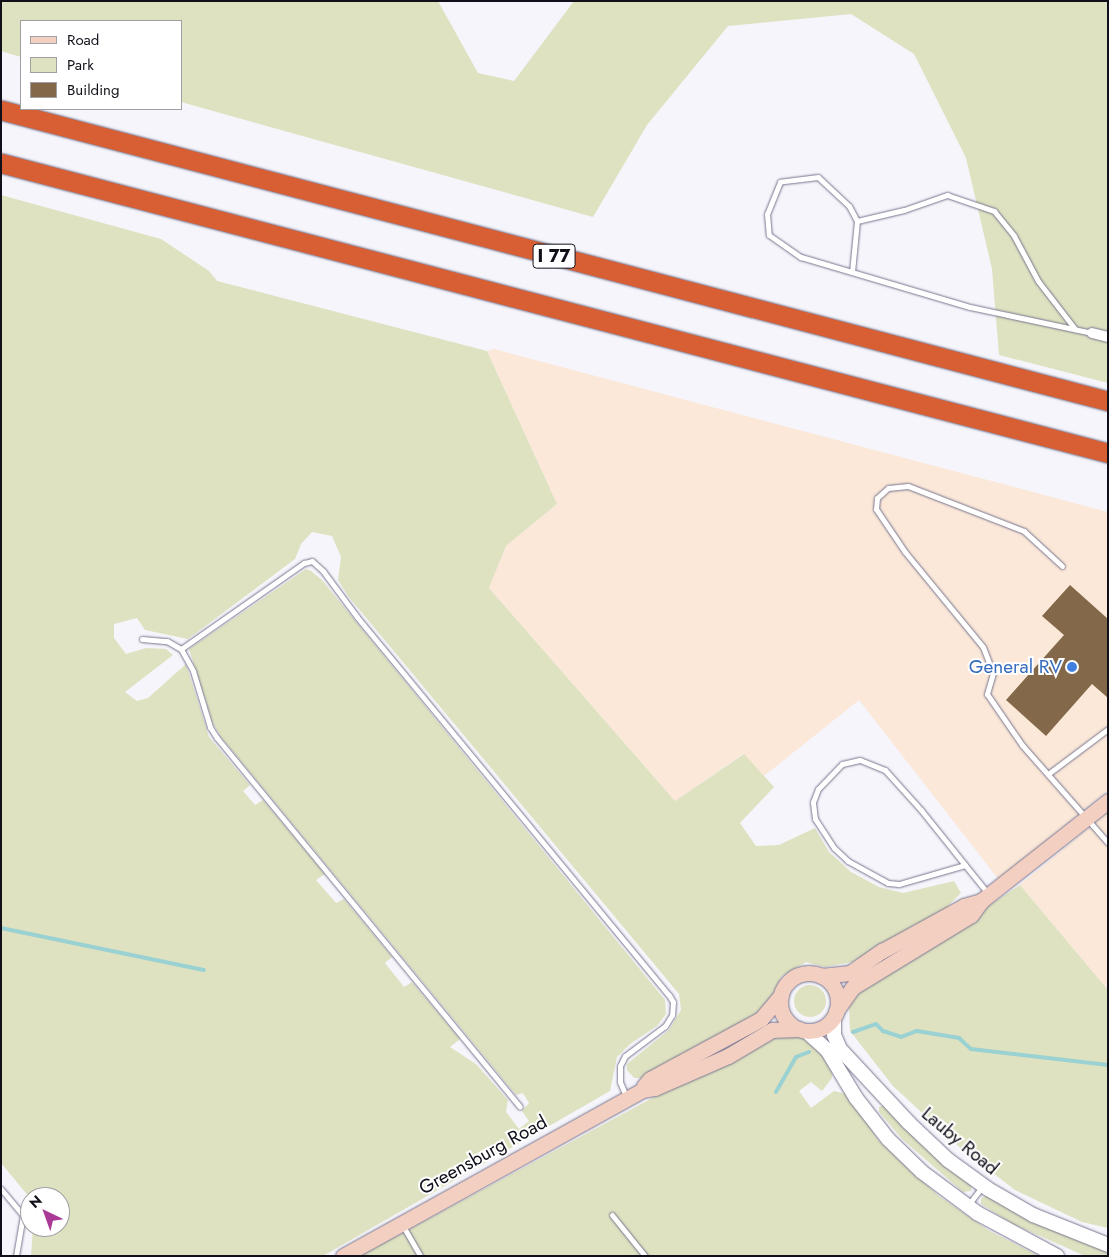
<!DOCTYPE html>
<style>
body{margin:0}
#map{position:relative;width:1109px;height:1257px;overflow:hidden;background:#f5f5fb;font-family:Jost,sans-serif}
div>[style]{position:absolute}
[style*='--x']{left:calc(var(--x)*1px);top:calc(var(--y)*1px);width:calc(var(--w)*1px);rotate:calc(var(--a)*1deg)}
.commercial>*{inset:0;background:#fbe8d8}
.green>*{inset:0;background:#dfe2c0}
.round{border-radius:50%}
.stream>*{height:4px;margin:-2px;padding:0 2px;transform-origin:2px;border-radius:2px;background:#9ad1d2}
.building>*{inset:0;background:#836849}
.roads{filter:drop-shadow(0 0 1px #78758f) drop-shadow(0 0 1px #78758f)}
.service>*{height:5px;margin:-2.5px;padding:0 2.5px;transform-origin:2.5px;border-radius:2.5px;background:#fff}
.minor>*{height:10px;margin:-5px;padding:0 5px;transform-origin:5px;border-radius:5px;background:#fff}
.tertiary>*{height:14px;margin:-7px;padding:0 7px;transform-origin:7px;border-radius:7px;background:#fff}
.secondary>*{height:15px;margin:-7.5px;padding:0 7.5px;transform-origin:7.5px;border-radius:7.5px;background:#f3cfc2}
.secondary>.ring{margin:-7.5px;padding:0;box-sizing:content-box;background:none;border:15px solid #f3cfc2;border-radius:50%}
.motorway>*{height:19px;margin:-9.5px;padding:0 9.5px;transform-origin:9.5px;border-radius:9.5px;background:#d75f33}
.dots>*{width:14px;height:14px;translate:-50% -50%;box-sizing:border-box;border:2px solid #fff;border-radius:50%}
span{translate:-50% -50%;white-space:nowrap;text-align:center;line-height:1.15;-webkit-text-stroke:4px #fff;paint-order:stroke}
.shield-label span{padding:1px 4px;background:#fff;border:1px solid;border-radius:4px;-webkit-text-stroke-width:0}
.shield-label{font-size:18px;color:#11101a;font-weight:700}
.shop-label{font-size:19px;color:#366cbe}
.right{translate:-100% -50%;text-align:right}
.street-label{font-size:19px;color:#11101a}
.frame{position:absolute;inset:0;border:2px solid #11101a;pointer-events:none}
.legend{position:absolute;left:20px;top:20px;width:162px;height:90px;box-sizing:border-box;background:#fff;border:1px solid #a09fa3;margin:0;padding:6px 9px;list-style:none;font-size:15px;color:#11101a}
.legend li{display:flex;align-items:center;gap:10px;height:25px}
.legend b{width:25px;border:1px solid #a09fa3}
.north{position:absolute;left:20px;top:1187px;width:50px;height:50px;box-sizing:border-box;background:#fff;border:1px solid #a09fa3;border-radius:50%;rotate:318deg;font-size:14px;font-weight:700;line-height:20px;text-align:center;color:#11101a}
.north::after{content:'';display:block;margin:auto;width:18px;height:22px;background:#ab3a96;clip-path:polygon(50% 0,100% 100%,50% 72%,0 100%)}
</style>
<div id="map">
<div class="commercial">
<div style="clip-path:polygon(494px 349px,1108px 512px,1108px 790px,999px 880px,859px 700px,764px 776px,743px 754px,675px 801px,489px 588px,506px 546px,557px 504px,487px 351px)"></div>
<div style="clip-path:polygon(1108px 812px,1108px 990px,1020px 885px)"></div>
</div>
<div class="green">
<div style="clip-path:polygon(1px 1px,438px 1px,478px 73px,514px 81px,574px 1px,1108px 1px,1108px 383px,999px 355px,992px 269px,966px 158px,914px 54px,851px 14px,728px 26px,647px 125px,593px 217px,181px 102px,181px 21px,21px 21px,21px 57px,1px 51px)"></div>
<div style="clip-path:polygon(1px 195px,161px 239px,209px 271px,217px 281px,487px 351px,557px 504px,506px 546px,489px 588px,675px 801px,744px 754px,774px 787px,740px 823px,756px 846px,779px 845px,815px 828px,829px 852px,851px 872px,879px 887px,903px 893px,954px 881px,961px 893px,939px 915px,852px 962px,825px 967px,806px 962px,782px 976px,769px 1001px,752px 1017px,643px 1078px,634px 1078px,627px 1070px,627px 1064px,669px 1030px,681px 1010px,679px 994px,348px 596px,338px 580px,341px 557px,332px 536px,312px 532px,301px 544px,295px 559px,188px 639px,145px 630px,137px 618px,114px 624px,114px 638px,126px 654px,146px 648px,166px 649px,173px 655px,125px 692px,137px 701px,148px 698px,186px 664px,209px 737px,250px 785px,243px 791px,255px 805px,263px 800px,325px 874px,316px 880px,336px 903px,344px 899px,392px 957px,385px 963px,404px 987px,412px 982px,460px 1039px,450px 1047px,476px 1064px,508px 1100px,506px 1112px,519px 1129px,529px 1121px,522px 1111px,529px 1103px,523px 1093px,516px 1095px,221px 737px,212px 721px,189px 649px,306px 569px,311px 571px,322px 580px,665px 1000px,666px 1014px,657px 1026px,630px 1044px,617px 1057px,610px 1091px,323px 1256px,31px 1256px,33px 1227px,60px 1227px,60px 1197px,30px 1198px,1px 1163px)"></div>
<div style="clip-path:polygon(1020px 885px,1108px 990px,1108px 1228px,1082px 1222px,1015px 1190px,957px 1145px,893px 1086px,850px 1031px,849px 1006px,862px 990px)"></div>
<div class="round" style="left:794px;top:985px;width:32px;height:32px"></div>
<div style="clip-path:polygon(791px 1032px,808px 1039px,833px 1066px,832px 1078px,822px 1091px,811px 1082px,799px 1091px,811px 1108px,834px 1091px,850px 1095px,878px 1140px,939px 1196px,988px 1230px,1039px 1256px,360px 1256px,773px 1033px)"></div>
<div style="clip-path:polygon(884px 1105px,972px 1185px,971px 1191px,963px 1192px,903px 1140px,879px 1112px,879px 1107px)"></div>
<div style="clip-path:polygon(986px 1195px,1041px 1225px,1108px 1251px,1108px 1256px,1085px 1256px,1013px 1224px,981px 1204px,981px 1199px)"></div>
</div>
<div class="stream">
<div style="--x:1;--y:928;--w:207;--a:11.7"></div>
<div style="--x:853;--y:1032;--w:24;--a:-19"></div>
<div style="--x:876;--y:1024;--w:10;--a:45"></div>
<div style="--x:883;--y:1031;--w:19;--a:18"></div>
<div style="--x:901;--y:1037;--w:17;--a:-21"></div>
<div style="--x:917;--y:1031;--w:43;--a:9.5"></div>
<div style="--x:959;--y:1038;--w:16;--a:43"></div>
<div style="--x:971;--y:1049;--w:138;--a:6.7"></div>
<div style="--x:776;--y:1092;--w:40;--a:-60.3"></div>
<div style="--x:796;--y:1057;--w:14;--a:-21"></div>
</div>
<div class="building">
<div style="clip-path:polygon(1070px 585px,1108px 619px,1108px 698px,1092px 684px,1046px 736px,1006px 700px,1064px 635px,1042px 616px)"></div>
</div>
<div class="roads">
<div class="service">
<div style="--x:857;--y:221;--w:48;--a:-13.2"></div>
<div style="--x:904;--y:210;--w:46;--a:-19.2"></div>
<div style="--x:947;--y:195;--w:50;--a:18.8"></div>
<div style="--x:994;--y:211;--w:32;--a:51"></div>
<div style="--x:1014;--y:236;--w:51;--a:61.9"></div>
<div style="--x:1038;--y:281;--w:61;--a:52.4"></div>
<div style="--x:852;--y:272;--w:51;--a:-84.4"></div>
<div style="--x:857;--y:221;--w:17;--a:-118"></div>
<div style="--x:849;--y:206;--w:42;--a:-136.9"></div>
<div style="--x:818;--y:177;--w:38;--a:173"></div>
<div style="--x:780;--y:182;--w:35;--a:112"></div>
<div style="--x:767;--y:214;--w:21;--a:85"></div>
<div style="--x:769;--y:235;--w:39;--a:35"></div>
<div style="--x:801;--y:257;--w:176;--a:16.5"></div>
<div style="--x:970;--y:307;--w:125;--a:12"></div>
<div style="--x:1062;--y:566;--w:52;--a:-137.4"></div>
<div style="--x:1024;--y:531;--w:124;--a:-158.8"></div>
<div style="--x:908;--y:486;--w:20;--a:174"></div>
<div style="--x:888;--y:488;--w:15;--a:138"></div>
<div style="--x:877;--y:498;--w:11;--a:95"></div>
<div style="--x:876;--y:509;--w:52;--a:56"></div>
<div style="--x:905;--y:552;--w:123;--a:50.6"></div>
<div style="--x:983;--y:647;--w:28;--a:69"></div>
<div style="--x:993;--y:673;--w:22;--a:106"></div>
<div style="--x:987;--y:694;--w:62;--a:55.5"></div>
<div style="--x:1022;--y:745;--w:130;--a:48.7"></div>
<div style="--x:142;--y:639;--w:25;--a:5"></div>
<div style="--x:167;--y:641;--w:16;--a:30"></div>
<div style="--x:181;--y:649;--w:25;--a:61"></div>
<div style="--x:193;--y:671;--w:59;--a:73.1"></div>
<div style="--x:210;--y:727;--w:13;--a:58"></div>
<div style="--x:217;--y:738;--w:477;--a:50.6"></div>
<div style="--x:181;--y:649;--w:150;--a:-35"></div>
<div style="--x:304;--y:563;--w:8;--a:-14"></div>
<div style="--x:312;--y:561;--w:15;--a:42"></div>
<div style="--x:323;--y:571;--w:57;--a:53.5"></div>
<div style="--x:357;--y:617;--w:490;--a:50.5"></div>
<div style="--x:669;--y:995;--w:8;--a:60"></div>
<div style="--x:673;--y:1002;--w:13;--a:94"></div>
<div style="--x:672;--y:1015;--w:13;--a:122"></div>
<div style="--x:665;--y:1026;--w:50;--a:143.1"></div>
<div style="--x:625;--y:1056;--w:11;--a:117"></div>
<div style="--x:620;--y:1066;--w:16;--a:90"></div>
<div style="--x:620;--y:1082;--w:15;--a:67"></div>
<div style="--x:1048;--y:774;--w:75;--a:-36.9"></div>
<div style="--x:965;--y:865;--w:69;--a:163.9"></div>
<div style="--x:899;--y:884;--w:11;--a:-175"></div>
<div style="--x:888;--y:883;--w:46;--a:-151.2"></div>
<div style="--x:848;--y:861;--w:19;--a:-137"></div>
<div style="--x:834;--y:848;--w:35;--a:-123"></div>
<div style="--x:815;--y:819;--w:17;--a:-97"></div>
<div style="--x:813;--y:802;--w:14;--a:-69"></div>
<div style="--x:818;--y:789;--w:35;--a:-46"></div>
<div style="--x:842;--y:764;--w:18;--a:-13"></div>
<div style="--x:860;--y:760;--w:27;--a:22"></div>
<div style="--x:885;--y:770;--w:54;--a:48"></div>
<div style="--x:921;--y:810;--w:70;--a:51.3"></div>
<div style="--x:965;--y:865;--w:36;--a:51"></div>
<div style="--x:1;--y:1189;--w:34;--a:50"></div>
<div style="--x:23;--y:1215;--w:42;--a:99.7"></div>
<div style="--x:969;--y:1204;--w:21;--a:-53"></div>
<div style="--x:612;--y:1215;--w:53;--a:51.2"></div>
<div style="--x:403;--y:1226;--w:34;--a:60"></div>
</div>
<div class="minor">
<div style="--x:1092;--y:333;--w:16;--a:14"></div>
</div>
<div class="tertiary">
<div style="--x:834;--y:1018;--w:17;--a:90"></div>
<div style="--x:834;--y:1035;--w:15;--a:67"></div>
<div style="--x:840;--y:1049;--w:101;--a:47"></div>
<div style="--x:909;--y:1123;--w:54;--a:43.5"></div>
<div style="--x:948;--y:1160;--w:49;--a:35.9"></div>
<div style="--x:988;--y:1189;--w:52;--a:30"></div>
<div style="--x:1033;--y:1215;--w:81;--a:21.8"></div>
<div style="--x:806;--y:1031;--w:28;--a:42"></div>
<div style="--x:827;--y:1050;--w:56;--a:58.9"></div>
<div style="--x:856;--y:1098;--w:52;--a:52"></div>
<div style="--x:888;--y:1139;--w:47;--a:44.1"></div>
<div style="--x:922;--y:1172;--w:69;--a:36.7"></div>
<div style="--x:977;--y:1213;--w:91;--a:28.3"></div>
</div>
<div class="secondary">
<div class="ring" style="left:780px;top:973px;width:43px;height:43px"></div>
<div style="--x:821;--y:976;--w:29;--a:-6"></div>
<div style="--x:850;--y:973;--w:39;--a:-35"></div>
<div style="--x:882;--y:951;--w:94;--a:-28.8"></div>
<div style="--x:964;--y:906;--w:18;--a:-16"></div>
<div style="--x:836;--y:1011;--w:29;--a:-55"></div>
<div style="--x:853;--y:987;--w:138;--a:-31.4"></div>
<div style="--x:971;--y:915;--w:17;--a:-54"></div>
<div style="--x:981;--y:901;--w:162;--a:-38.2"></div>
<div style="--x:644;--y:1086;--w:9;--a:-49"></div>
<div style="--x:650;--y:1079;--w:126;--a:-28.4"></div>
<div style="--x:761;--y:1019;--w:31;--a:-50"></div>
<div style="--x:343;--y:1256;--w:342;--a:-29"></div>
<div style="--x:642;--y:1090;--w:13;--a:-9"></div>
<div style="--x:655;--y:1088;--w:80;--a:-23.7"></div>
<div style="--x:728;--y:1056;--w:51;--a:-30.6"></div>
<div style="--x:772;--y:1030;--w:27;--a:-2"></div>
</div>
<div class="motorway">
<div style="--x:1;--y:110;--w:1145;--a:14.73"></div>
<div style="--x:1;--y:163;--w:1144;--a:14.68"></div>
</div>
</div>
<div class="dots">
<div style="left:1072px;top:667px;background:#3f7fe0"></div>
</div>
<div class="shield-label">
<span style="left:554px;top:256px">I 77</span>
</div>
<div class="shop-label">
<span class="right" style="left:1062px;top:667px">General RV</span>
</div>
<div class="street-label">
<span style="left:960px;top:1141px;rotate:40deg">Lauby Road</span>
<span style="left:483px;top:1155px;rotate:-29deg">Greensburg Road</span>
</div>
<div class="frame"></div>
<ul class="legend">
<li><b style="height:6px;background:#f3cfc2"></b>Road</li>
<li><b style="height:14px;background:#dfe2c0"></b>Park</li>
<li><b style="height:14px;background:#836849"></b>Building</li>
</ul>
<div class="north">N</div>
</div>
